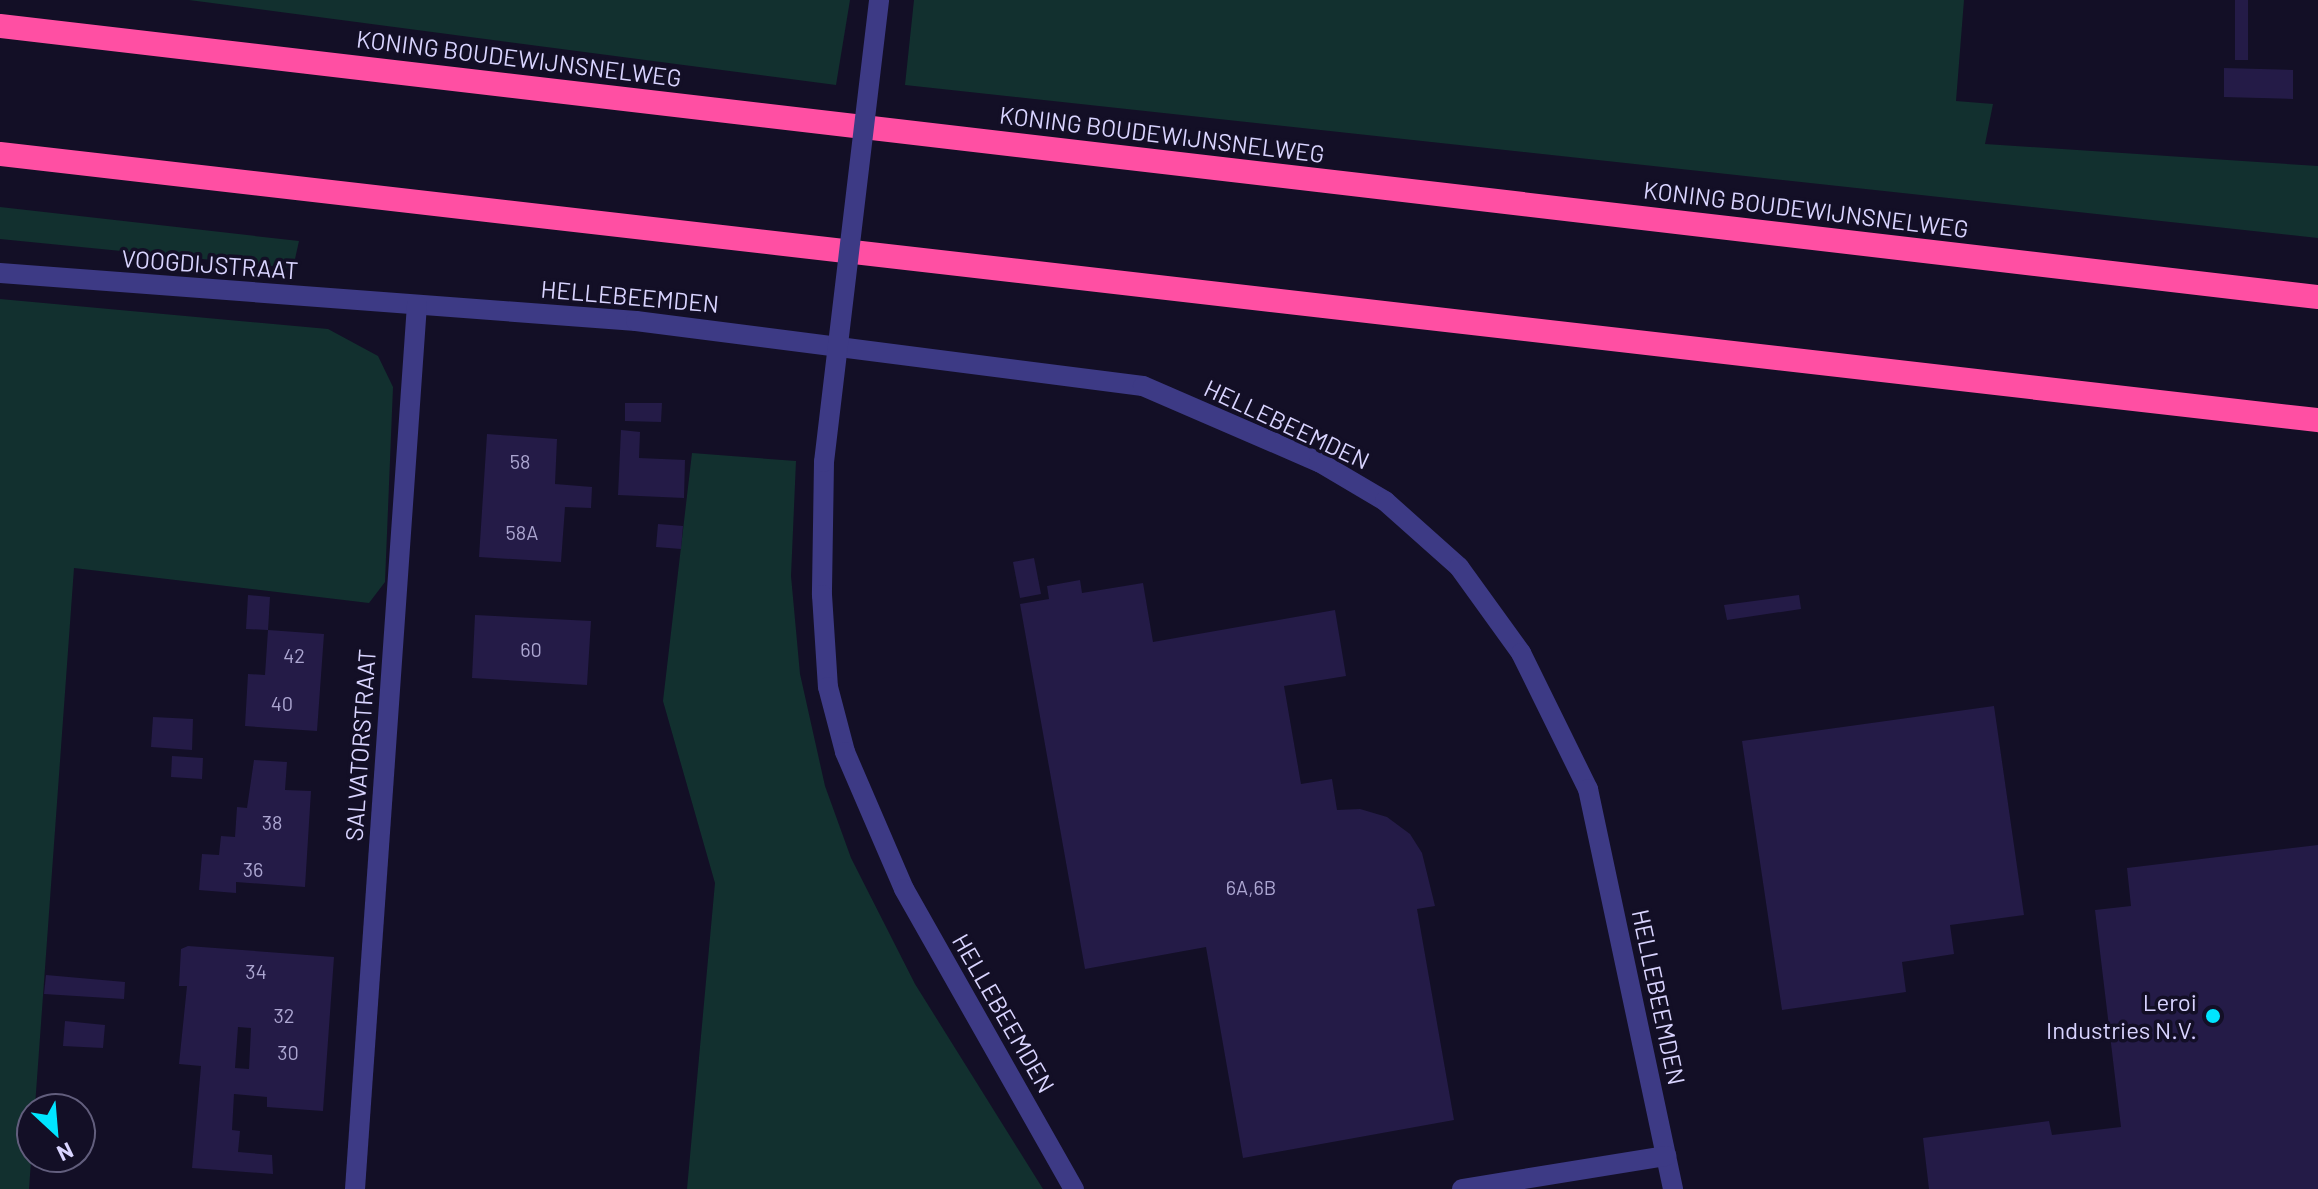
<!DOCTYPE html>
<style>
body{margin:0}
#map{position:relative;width:2318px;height:1189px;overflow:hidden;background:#130f26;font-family:Barlow,sans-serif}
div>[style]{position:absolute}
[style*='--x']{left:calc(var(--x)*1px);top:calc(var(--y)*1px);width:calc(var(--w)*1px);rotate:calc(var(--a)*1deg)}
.green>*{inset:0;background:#12302f}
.building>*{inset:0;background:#241b47}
.minor>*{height:20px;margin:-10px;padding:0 10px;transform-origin:10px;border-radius:10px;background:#3d3a85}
.highway>*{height:24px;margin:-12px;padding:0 12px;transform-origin:12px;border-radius:12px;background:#ff4fa3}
.minor-bridge>*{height:20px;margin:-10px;padding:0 10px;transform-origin:10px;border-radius:10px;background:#3d3a85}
.dots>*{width:22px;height:22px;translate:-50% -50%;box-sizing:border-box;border:4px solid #130f26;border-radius:50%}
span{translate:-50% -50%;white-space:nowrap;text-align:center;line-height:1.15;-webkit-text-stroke:7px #130f26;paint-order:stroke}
.number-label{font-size:20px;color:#aca6d1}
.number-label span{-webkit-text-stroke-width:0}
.street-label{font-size:24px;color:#d9d4ff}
.poi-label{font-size:24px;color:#d9d4ff}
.right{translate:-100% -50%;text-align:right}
.north{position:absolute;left:16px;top:1093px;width:80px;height:80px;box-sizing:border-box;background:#130f26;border:2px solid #625e7d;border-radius:50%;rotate:154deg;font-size:22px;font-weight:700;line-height:32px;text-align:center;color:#d9d4ff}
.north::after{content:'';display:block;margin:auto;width:28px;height:36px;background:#00e5ff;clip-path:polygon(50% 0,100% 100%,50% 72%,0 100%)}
</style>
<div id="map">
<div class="green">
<div style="clip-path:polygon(189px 0,850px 0,836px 85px)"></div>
<div style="clip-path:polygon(914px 0,1964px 0,1956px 101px,1993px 104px,1985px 144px,2318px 166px,2318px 238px,905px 85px)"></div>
<div style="clip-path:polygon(0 207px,299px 241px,293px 268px,0 239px)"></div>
<div style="clip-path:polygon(0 299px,328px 329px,378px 356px,393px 387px,385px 582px,369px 603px,74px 568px,29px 1189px,0 1189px)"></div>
<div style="clip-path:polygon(692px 453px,796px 461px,791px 576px,800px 674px,825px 786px,851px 858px,915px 984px,1043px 1189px,687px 1189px,715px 883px,663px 701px)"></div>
</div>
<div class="building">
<div style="clip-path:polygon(2235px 0,2248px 0,2248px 60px,2235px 60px)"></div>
<div style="clip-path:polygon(2224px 68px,2293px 70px,2293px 99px,2224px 97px)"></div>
<div style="clip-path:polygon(625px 403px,662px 403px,661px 422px,625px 421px)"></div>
<div style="clip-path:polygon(621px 430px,640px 432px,639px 458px,685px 460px,684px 498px,618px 495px)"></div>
<div style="clip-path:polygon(487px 434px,557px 439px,555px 484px,592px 487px,591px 508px,565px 507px,561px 562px,479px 557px)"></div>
<div style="clip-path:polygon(658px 524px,683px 526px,681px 549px,656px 547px)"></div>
<div style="clip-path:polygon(1034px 558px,1041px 594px,1020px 598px,1013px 562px)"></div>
<div style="clip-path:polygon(1080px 580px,1082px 593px,1143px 583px,1153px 642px,1335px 610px,1346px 676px,1284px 686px,1301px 784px,1332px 779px,1337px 810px,1360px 809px,1387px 817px,1410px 834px,1422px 853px,1435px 906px,1417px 909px,1454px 1120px,1243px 1158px,1206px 947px,1085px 969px,1020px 604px,1049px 599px,1047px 586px)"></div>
<div style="clip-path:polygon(248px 595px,270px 597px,268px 630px,246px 629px)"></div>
<div style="clip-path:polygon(1799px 595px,1801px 609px,1727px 620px,1724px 605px)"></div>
<div style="clip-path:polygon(475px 615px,591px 621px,587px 685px,472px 678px)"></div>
<div style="clip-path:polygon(268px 630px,324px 634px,317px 731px,245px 726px,248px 674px,265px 675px)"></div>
<div style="clip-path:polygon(1994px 706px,2024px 915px,1950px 925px,1954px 954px,1902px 962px,1906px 992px,1782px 1010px,1742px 741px)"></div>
<div style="clip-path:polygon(153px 717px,193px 719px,192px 750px,151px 747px)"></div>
<div style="clip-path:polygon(172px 756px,203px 758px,202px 779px,171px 777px)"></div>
<div style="clip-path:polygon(254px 760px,287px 762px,285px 790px,311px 791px,305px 887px,236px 882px,236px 893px,199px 890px,202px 854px,219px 855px,221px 836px,235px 837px,237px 807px,247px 808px)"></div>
<div style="clip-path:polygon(2318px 845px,2318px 1189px,1929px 1189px,1923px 1138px,2049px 1121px,2052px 1135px,2121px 1127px,2095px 910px,2131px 906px,2127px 868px)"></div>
<div style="clip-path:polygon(evenodd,188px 946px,334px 957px,323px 1111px,267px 1107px,267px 1097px,234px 1094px,232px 1130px,240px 1131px,238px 1152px,272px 1155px,273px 1174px,192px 1168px,201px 1066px,179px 1064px,187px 986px,179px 986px,181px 949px,188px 946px,238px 1027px,251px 1028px,249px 1069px,235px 1068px,238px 1027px)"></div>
<div style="clip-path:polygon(46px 975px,125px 982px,124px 999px,44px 994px)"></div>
<div style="clip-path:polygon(65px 1021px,105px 1025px,103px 1048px,63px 1046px)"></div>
</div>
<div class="minor">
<div style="--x:0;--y:273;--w:638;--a:4.32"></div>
<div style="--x:636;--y:321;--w:511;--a:7.31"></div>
<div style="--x:1143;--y:386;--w:192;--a:23.4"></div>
<div style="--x:1319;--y:462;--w:77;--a:30.6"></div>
<div style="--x:1385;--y:501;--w:99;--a:41.7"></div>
<div style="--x:1459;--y:567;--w:106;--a:54.2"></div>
<div style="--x:1521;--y:653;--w:152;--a:63.8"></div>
<div style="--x:1588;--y:789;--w:409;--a:78"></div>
<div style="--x:824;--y:462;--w:133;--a:90.9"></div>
<div style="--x:822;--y:595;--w:92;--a:86.3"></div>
<div style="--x:828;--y:687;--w:67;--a:75.3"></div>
<div style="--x:845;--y:752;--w:149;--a:66.7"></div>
<div style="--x:904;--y:889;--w:345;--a:60.5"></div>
<div style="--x:355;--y:1189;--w:886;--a:-85.99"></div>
<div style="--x:1462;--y:1189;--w:207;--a:-9.2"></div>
</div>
<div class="highway">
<div style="--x:0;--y:26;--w:2334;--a:6.67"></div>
<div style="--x:0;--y:154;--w:2333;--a:6.55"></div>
</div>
<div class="minor-bridge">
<div style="--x:824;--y:462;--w:465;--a:-83.2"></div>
</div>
<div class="dots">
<div style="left:2213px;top:1016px;background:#00e5ff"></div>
</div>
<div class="number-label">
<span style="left:520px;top:461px">58</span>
<span style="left:522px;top:532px">58A</span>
<span style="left:531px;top:649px">60</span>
<span style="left:294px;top:655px">42</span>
<span style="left:282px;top:703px">40</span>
<span style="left:272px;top:822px">38</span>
<span style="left:253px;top:869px">36</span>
<span style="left:1251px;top:887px">6A,6B</span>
<span style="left:256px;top:971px">34</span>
<span style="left:284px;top:1015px">32</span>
<span style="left:288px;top:1052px">30</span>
</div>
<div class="street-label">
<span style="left:519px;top:58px;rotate:7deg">KONING BOUDEWIJNSNELWEG</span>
<span style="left:1162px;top:134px;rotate:7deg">KONING BOUDEWIJNSNELWEG</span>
<span style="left:1806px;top:209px;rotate:7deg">KONING BOUDEWIJNSNELWEG</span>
<span style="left:210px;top:264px;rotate:4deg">VOOGDIJSTRAAT</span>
<span style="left:630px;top:296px;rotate:5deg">HELLEBEEMDEN</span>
<span style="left:1287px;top:424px;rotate:25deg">HELLEBEEMDEN</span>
<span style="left:360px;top:745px;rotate:-86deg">SALVATORSTRAAT</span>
<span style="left:1659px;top:997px;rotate:78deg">HELLEBEEMDEN</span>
<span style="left:1004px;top:1013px;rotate:60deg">HELLEBEEMDEN</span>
</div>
<div class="poi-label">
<span class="right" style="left:2197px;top:1016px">Leroi<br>Industries N.V.</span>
</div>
<div class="north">N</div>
</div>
